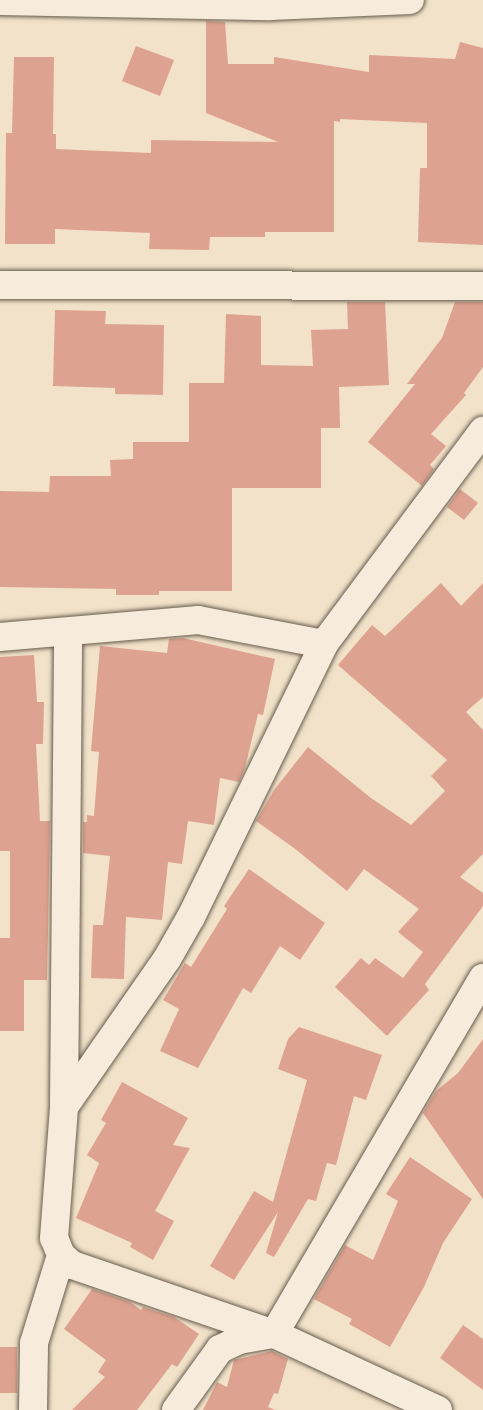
<!DOCTYPE html>
<style>
body{margin:0}
#map{position:relative;width:483px;height:1410px;overflow:hidden;background:#f2e2c9;font-family:"IM FELL French Canon",serif}
div>[style]{position:absolute}
[style*='--x']{left:calc(var(--x)*1px);top:calc(var(--y)*1px);width:calc(var(--w)*1px);rotate:calc(var(--a)*1deg)}
.building>*{inset:0;background:#dea290}
.roads{filter:drop-shadow(0 0 2px #675c4e) drop-shadow(0 0 2px #675c4e)}
.minor>*{height:28px;margin:-14px;padding:0 14px;transform-origin:14px;border-radius:14px;background:#f7ecdc}
span{translate:-50% -50%;white-space:nowrap;text-align:center;line-height:1.15;-webkit-text-stroke:6px #f7ecdc;paint-order:stroke}
</style>
<div id="map">
<div class="building">
<div style="clip-path:polygon(206px 21px,225px 22px,228px 64px,274px 64px,274px 57px,369px 72px,369px 55px,455px 59px,460px 42px,483px 48px,483px 245px,418px 242px,420px 168px,427px 168px,427px 123px,340px 119px,340px 122px,334px 121px,334px 232px,265px 232px,265px 237px,210px 237px,209px 250px,149px 249px,150px 233px,55px 229px,55px 244px,5px 244px,6px 133px,12px 133px,14px 57px,54px 57px,53px 134px,56px 134px,56px 149px,151px 153px,151px 140px,278px 142px,206px 113px)"></div>
<div style="clip-path:polygon(136px 46px,174px 60px,160px 96px,122px 81px)"></div>
<div style="clip-path:polygon(347px 302px,385px 302px,389px 385px,339px 387px,340px 428px,321px 428px,321px 488px,232px 488px,232px 591px,159px 591px,159px 595px,116px 595px,116px 589px,0 587px,0 491px,49px 492px,50px 476px,111px 476px,110px 460px,133px 459px,133px 442px,189px 442px,189px 383px,224px 383px,226px 314px,261px 316px,261px 365px,313px 366px,311px 330px,348px 329px)"></div>
<div style="clip-path:polygon(455px 302px,483px 302px,483px 367px,464px 393px,466px 395px,431px 434px,446px 446px,430px 465px,434px 469px,422px 486px,368px 442px,415px 384px,407px 384px,442px 338px)"></div>
<div style="clip-path:polygon(55px 310px,106px 311px,105px 324px,164px 325px,163px 395px,115px 394px,115px 388px,53px 386px)"></div>
<div style="clip-path:polygon(460px 489px,478px 503px,464px 520px,447px 507px)"></div>
<div style="clip-path:polygon(441px 583px,461px 606px,483px 583px,483px 697px,466px 712px,483px 730px,483px 854px,460px 877px,483px 893px,483px 906px,425px 984px,429px 990px,387px 1036px,335px 987px,361px 958px,369px 965px,375px 958px,403px 978px,423px 952px,398px 932px,419px 909px,364px 869px,347px 891px,294px 848px,256px 821px,274px 790px,308px 747px,371px 798px,411px 825px,445px 791px,431px 776px,447px 760px,338px 665px,372px 625px,385px 636px)"></div>
<div style="clip-path:polygon(183px 638px,275px 659px,263px 715px,258px 714px,245px 768px,239px 782px,220px 778px,214px 825px,188px 821px,182px 864px,168px 862px,162px 920px,126px 917px,124px 979px,91px 978px,93px 925px,103px 925px,110px 856px,83px 853px,83px 822px,87px 822px,87px 815px,94px 816px,99px 752px,91px 751px,100px 646px,167px 653px,169px 639px)"></div>
<div style="clip-path:polygon(34px 655px,37px 702px,44px 702px,43px 744px,36px 744px,40px 821px,50px 821px,47px 980px,24px 980px,24px 1031px,0 1031px,0 938px,10px 938px,10px 851px,0 851px,0 657px)"></div>
<div style="clip-path:polygon(249px 869px,325px 923px,300px 960px,280px 946px,251px 993px,243px 988px,198px 1068px,160px 1051px,179px 1009px,163px 1000px,185px 963px,191px 967px,227px 909px,224px 906px)"></div>
<div style="clip-path:polygon(299px 1027px,382px 1055px,366px 1100px,354px 1096px,336px 1165px,327px 1163px,316px 1201px,308px 1199px,274px 1257px,266px 1253px,278px 1212px,234px 1280px,210px 1266px,254px 1191px,273px 1202px,307px 1080px,278px 1069px,288px 1039px)"></div>
<div style="clip-path:polygon(483px 1039px,483px 1199px,423px 1113px,436px 1091px,458px 1073px)"></div>
<div style="clip-path:polygon(122px 1082px,188px 1118px,173px 1145px,190px 1148px,155px 1211px,174px 1221px,153px 1260px,130px 1247px,132px 1243px,76px 1218px,99px 1163px,87px 1155px,106px 1123px,101px 1120px)"></div>
<div style="clip-path:polygon(410px 1157px,472px 1199px,443px 1243px,424px 1287px,390px 1347px,349px 1324px,352px 1319px,314px 1299px,345px 1245px,373px 1260px,398px 1201px,386px 1194px)"></div>
<div style="clip-path:polygon(92px 1289px,130px 1302px,141px 1310px,143px 1307px,174px 1317px,199px 1334px,177px 1367px,172px 1364px,137px 1410px,72px 1410px,105px 1377px,98px 1372px,106px 1360px,64px 1329px)"></div>
<div style="clip-path:polygon(463px 1325px,483px 1339px,483px 1390px,440px 1358px)"></div>
<div style="clip-path:polygon(0 1347px,17px 1347px,17px 1393px,0 1393px)"></div>
<div style="clip-path:polygon(272px 1351px,288px 1359px,278px 1394px,274px 1393px,268px 1407px,275px 1410px,203px 1410px,217px 1382px,227px 1387px,234px 1360px)"></div>
</div>
<div class="roads">
<div class="minor">
<div style="--x:0;--y:1;--w:270;--a:1.1"></div>
<div style="--x:270;--y:6;--w:140;--a:-2.5"></div>
<div style="--x:0;--y:285;--w:483;--a:0.1"></div>
<div style="--x:0;--y:637;--w:199;--a:-4.9"></div>
<div style="--x:198;--y:620;--w:128;--a:10.8"></div>
<div style="--x:64;--y:1107;--w:474;--a:-89.5"></div>
<div style="--x:33;--y:1410;--w:67;--a:-89.1"></div>
<div style="--x:34;--y:1343;--w:92;--a:-72.9"></div>
<div style="--x:176;--y:1410;--w:75;--a:-54.2"></div>
<div style="--x:220;--y:1349;--w:21;--a:-25"></div>
<div style="--x:239;--y:1340;--w:36;--a:-10"></div>
<div style="--x:274;--y:1334;--w:413;--a:-59.6"></div>
<div style="--x:438;--y:1410;--w:181;--a:-155.1"></div>
<div style="--x:274;--y:1334;--w:213;--a:-161.1"></div>
<div style="--x:72;--y:1265;--w:15;--a:-138"></div>
<div style="--x:61;--y:1255;--w:18;--a:-112"></div>
<div style="--x:54;--y:1238;--w:131;--a:-85.6"></div>
<div style="--x:64;--y:1107;--w:180;--a:-55.2"></div>
<div style="--x:167;--y:959;--w:48;--a:-60.3"></div>
<div style="--x:191;--y:917;--w:304;--a:-64"></div>
<div style="--x:324;--y:644;--w:266;--a:-53.3"></div>
</div>
</div>
</div>
